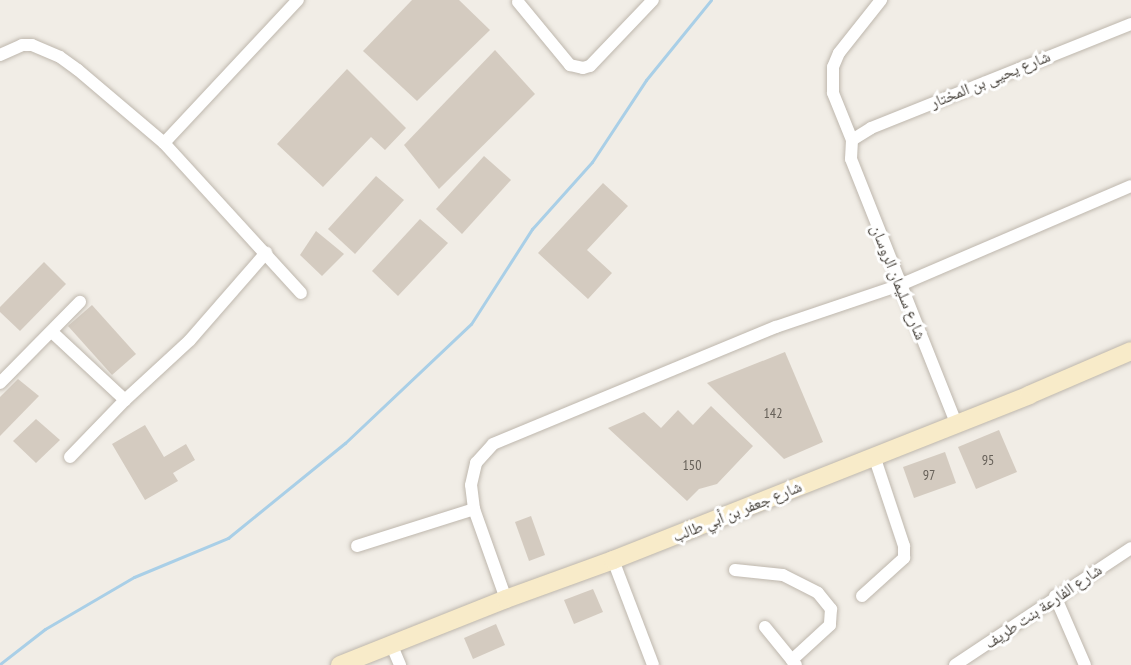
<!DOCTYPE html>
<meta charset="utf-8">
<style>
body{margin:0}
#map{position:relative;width:1131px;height:665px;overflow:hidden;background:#f1ede6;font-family:"PT Sans Narrow","Noto Naskh Arabic",sans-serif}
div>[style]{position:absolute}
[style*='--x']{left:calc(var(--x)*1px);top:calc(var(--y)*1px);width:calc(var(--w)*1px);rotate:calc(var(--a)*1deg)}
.stream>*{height:3px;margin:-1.5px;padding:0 1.5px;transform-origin:1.5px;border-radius:1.5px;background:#a9cfe7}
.building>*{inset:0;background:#d4cbc0}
.roads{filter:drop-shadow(0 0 2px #beb7ad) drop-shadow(0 0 2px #beb7ad)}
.street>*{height:12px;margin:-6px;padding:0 6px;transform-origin:6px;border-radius:6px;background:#fff}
.secondary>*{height:18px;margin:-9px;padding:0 9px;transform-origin:9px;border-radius:9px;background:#f8ebc9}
span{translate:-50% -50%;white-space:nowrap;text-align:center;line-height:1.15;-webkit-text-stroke:6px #fff;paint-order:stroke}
.number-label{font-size:14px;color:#666058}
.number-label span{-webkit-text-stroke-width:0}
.street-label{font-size:16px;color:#423d36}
</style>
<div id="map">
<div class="stream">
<div style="--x:0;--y:664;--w:57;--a:-37.9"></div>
<div style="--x:45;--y:629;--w:103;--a:-30.3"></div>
<div style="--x:134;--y:577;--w:102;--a:-22.5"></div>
<div style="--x:228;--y:538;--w:151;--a:-39.1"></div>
<div style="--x:345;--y:443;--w:173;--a:-43.4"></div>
<div style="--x:471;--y:324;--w:113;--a:-57.3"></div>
<div style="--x:532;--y:229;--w:90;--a:-48.2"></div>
<div style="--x:592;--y:162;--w:98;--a:-56.6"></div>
<div style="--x:646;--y:80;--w:103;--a:-50.9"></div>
</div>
<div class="building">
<div style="clip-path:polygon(412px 0,459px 0,490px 30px,417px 101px,363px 51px)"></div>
<div style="clip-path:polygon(495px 50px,535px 94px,439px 189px,404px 145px)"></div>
<div style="clip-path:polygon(347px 69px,406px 128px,385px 150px,371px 137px,323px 187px,277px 144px)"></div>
<div style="clip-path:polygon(484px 156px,511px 180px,462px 234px,436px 209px)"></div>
<div style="clip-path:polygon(376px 176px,404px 200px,355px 254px,328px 229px)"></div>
<div style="clip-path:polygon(603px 183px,628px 206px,587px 250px,612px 273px,588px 299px,538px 253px)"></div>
<div style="clip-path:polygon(420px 219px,448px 243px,398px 296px,372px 271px)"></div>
<div style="clip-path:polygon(316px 231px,344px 254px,322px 276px,300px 255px)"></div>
<div style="clip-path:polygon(44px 262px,66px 284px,20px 331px,0 312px,0 307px)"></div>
<div style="clip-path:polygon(92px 305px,136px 354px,112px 375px,68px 326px)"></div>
<div style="clip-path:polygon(785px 352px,823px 442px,784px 459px,707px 383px)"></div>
<div style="clip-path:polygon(18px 379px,39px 396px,0 436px,0 397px)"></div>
<div style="clip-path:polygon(711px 406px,753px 446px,717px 484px,699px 489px,687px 501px,608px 428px,644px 412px,661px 428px,678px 410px,693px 425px)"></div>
<div style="clip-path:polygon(36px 419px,60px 440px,36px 463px,13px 441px)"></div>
<div style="clip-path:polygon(145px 425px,164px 457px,186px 444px,195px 460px,173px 473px,178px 481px,145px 500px,112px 444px)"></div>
<div style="clip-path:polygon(999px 430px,1017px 472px,976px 489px,958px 447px)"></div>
<div style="clip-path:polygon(945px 452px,956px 483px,914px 498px,903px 467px)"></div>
<div style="clip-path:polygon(531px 516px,545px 555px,529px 561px,515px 522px)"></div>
<div style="clip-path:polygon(593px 589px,603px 612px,574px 624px,564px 600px)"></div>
<div style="clip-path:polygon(496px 624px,505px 645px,473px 659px,464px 638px)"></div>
</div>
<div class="roads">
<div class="street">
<div style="--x:518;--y:2;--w:82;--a:50.5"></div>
<div style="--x:570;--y:65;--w:13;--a:13"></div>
<div style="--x:583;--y:68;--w:7;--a:-16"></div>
<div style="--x:590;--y:66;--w:91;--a:-46.3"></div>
<div style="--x:0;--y:55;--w:24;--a:-24"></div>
<div style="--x:22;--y:45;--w:10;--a:0"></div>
<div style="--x:32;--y:45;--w:30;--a:23"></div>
<div style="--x:60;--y:57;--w:22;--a:36"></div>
<div style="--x:78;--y:70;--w:113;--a:40.3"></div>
<div style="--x:164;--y:143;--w:203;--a:47.6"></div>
<div style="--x:852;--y:140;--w:19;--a:93"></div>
<div style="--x:851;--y:159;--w:284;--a:68.3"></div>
<div style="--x:852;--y:140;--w:22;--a:-32"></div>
<div style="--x:871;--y:128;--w:280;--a:-21.8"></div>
<div style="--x:852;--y:140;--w:51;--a:-112"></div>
<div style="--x:833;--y:93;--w:26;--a:-90"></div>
<div style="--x:833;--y:67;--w:15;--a:-67"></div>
<div style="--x:839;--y:53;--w:68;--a:-51.6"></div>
<div style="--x:164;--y:143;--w:196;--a:-46.9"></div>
<div style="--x:52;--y:332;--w:100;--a:43"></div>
<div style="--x:0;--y:383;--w:114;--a:-45.4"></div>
<div style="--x:70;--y:457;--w:79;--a:-46"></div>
<div style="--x:125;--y:400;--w:88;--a:-42.7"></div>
<div style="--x:190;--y:340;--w:116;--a:-48.9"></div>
<div style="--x:357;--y:546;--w:123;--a:-17.5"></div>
<div style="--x:613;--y:560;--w:112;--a:69.1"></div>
<div style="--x:735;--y:570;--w:48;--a:5.9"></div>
<div style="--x:783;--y:575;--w:39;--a:27"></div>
<div style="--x:818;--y:593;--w:21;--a:51"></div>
<div style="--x:831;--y:609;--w:16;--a:94"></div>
<div style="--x:830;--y:625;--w:52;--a:137.4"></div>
<div style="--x:862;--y:596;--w:57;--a:-42.1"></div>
<div style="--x:904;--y:558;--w:12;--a:-90"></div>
<div style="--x:904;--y:546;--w:95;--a:-108.4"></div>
<div style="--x:1055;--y:596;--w:75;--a:66.5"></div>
<div style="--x:506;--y:599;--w:96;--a:-109.6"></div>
<div style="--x:474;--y:509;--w:24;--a:-97"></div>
<div style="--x:471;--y:485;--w:23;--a:-77"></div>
<div style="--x:476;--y:463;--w:25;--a:-48"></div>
<div style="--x:493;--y:444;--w:306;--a:-22.5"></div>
<div style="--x:776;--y:327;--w:131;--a:-18.7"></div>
<div style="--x:900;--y:285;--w:251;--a:-23.2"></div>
<div style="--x:765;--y:627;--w:49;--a:50.8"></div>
<div style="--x:392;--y:646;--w:21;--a:67"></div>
<div style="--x:955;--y:665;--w:211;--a:-33.6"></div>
</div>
<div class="secondary">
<div style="--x:340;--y:665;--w:179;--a:-21.7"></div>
<div style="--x:506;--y:599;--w:114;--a:-20"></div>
<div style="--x:613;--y:560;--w:448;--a:-21.6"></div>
<div style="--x:1029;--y:395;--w:111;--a:-23.3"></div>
</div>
</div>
<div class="number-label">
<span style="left:773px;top:413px">142</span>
<span style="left:988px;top:460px">95</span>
<span style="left:692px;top:465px">150</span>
<span style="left:929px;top:475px">97</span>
</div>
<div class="street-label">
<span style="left:990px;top:79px;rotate:-22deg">شارع يحيى بن المختار</span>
<span style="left:899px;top:282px;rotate:68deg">شارع سليمان الروسان</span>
<span style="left:737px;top:511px;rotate:-22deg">شارع جعفر بن أبي طالب</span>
<span style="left:1043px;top:606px;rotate:-34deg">شارع الفارعة بنت طريف</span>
</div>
</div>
